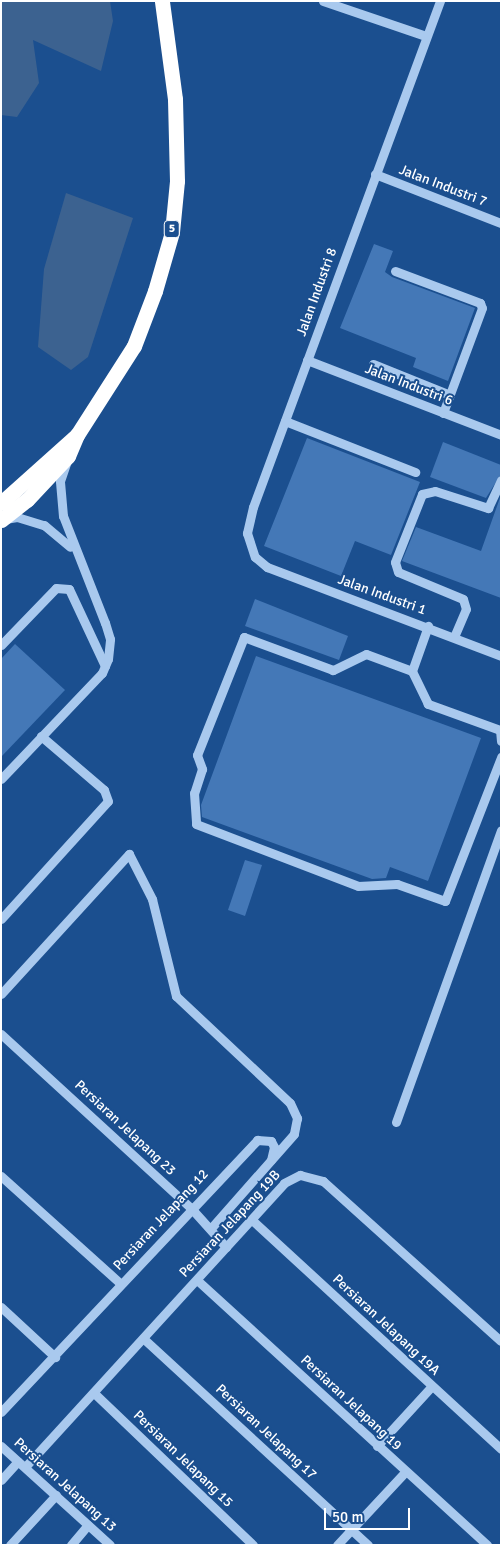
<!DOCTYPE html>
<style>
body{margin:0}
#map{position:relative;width:502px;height:1546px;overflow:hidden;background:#1b4f8f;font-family:Signika,sans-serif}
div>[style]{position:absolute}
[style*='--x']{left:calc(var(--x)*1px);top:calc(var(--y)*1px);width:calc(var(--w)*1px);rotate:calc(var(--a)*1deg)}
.water>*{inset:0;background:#3c6290}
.building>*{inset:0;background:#4478b7}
.minor>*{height:9px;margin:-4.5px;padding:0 4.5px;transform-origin:4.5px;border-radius:4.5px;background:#a9c9ee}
.highway>*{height:15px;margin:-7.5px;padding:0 7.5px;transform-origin:7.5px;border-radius:7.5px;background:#fff}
span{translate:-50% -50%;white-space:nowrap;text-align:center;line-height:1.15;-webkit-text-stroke:4px #1b4f8f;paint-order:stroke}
.shield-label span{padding:1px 4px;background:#1b4f8f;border:1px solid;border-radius:4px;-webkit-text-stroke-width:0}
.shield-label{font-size:12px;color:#fff;font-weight:700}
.street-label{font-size:14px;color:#fff}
.frame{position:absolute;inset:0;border:2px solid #fff;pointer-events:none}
.scale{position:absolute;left:324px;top:1508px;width:86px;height:22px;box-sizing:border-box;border:2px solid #fff;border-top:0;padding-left:6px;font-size:15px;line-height:18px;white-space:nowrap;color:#fff;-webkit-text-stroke:4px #1b4f8f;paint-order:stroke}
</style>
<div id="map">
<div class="water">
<div style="clip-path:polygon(1px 1px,110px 1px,113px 21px,101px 71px,33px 40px,39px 83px,17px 117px,1px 115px)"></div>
<div style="clip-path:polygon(66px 193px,133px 218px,88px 357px,71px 370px,38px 347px,44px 269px)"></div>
</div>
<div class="building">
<div style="clip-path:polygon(374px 244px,393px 251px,385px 272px,392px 277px,475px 308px,448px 381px,413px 367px,416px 358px,340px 328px)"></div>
<div style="clip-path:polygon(307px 438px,420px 482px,391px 555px,355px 541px,341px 576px,264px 546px)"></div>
<div style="clip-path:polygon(443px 442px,501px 465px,501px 474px,486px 498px,430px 477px)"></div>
<div style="clip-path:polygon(501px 495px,501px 598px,402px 561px,416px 527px,481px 551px)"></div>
<div style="clip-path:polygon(255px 599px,348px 636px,339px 660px,245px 626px)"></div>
<div style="clip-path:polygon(15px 644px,65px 690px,1px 757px,1px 659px)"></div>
<div style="clip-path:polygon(256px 656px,481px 738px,428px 881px,390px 867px,386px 878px,372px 879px,202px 817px,201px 805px)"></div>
<div style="clip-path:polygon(245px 860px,262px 865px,245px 916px,228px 910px)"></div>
</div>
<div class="minor">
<div style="--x:323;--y:1;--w:109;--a:18.8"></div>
<div style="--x:440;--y:1;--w:539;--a:110.28"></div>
<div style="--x:253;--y:507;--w:27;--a:103"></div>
<div style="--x:247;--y:533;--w:25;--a:72"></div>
<div style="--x:255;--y:557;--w:16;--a:40"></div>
<div style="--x:267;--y:567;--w:250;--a:20.8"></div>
<div style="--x:375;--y:174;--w:135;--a:21.3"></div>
<div style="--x:395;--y:271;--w:91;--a:20.6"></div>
<div style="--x:480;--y:303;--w:5;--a:68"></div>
<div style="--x:482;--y:308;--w:112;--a:110.4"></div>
<div style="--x:307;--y:360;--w:208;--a:21.1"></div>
<div style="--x:373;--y:364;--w:83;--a:21.9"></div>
<div style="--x:285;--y:421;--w:140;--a:21.4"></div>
<div style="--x:5;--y:519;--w:12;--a:-9"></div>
<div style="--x:17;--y:517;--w:28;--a:17"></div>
<div style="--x:44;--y:525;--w:34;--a:40"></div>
<div style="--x:454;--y:637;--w:30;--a:-67"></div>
<div style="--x:466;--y:609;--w:10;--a:-107"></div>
<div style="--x:463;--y:599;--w:70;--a:-157.4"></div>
<div style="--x:398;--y:572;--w:10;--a:-107"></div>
<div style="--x:395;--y:562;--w:73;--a:-68.3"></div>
<div style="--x:422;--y:494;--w:13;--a:-13"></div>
<div style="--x:435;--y:491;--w:56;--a:17.8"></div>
<div style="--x:488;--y:508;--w:31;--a:-65"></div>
<div style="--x:1;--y:645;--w:79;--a:-46"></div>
<div style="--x:56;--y:588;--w:13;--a:4"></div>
<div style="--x:69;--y:589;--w:85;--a:64.9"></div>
<div style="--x:412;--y:671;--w:48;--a:-70.4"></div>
<div style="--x:501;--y:741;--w:11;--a:-95"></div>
<div style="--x:500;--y:730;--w:77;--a:-160.1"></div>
<div style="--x:428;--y:704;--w:37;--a:-116"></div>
<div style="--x:412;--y:671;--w:49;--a:-159.7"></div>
<div style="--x:366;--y:654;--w:37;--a:154"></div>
<div style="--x:333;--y:670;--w:95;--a:-159.7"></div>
<div style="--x:244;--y:637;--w:127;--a:111.7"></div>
<div style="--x:197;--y:755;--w:15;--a:70"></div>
<div style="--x:202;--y:769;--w:25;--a:108"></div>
<div style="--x:194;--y:793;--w:31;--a:86"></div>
<div style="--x:196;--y:824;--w:173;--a:20.9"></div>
<div style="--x:358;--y:886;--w:39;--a:-3"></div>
<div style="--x:397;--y:884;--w:51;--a:19.5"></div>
<div style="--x:445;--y:901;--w:155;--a:-68.7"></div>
<div style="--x:1;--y:779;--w:146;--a:-46.4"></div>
<div style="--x:102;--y:673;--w:15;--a:-67"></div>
<div style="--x:108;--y:659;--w:20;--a:-84"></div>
<div style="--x:110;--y:639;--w:17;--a:-107"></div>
<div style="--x:105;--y:623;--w:115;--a:-111.4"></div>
<div style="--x:63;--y:516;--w:35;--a:-95"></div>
<div style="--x:60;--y:481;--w:18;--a:-71"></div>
<div style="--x:1;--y:919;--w:159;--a:-47.8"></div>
<div style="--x:108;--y:801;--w:12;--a:-110"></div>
<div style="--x:104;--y:790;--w:83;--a:-139.4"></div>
<div style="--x:1;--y:994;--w:190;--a:-47.6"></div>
<div style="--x:129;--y:854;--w:51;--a:62.9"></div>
<div style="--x:152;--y:899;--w:100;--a:76.1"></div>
<div style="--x:176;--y:996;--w:156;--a:43.2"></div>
<div style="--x:290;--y:1103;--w:17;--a:65"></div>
<div style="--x:297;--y:1118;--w:16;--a:101"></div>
<div style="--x:294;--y:1134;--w:125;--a:131.4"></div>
<div style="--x:1;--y:1034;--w:256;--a:42.5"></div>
<div style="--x:190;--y:1207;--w:54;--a:48"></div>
<div style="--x:396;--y:1122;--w:310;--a:-70.2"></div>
<div style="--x:1;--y:1176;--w:161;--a:42"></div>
<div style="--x:252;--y:1220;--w:338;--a:42.6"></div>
<div style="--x:197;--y:1280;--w:393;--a:42.4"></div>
<div style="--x:1;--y:1307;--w:74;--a:42.8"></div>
<div style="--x:145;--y:1340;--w:303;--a:42.6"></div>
<div style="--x:94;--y:1393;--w:220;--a:43.7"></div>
<div style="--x:1;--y:1412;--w:374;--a:-46.7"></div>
<div style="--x:257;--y:1140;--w:14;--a:4"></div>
<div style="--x:271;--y:1141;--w:7;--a:63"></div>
<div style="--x:274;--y:1147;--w:13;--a:103"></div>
<div style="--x:1;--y:1446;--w:147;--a:42.2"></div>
<div style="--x:377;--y:1446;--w:81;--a:-47.5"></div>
<div style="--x:25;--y:1467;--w:384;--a:-47.6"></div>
<div style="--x:284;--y:1183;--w:18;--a:-27"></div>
<div style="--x:300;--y:1175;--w:24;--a:15"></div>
<div style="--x:323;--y:1181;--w:239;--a:42"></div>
<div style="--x:1;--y:1480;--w:25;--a:-48"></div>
<div style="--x:10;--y:1545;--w:68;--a:-47.4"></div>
<div style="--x:71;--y:1545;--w:26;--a:-50"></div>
<div style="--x:337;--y:1545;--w:100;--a:-47"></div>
</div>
<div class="highway">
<div style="--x:1;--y:503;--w:101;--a:-41.8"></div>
<div style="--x:1;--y:520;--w:33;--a:-38"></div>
<div style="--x:27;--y:500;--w:60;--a:-47"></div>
<div style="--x:68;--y:456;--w:23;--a:-67"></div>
<div style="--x:77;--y:435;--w:106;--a:-57.4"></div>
<div style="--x:134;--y:346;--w:59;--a:-69.1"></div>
<div style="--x:155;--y:291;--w:61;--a:-73.9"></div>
<div style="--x:172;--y:232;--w:51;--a:-84.4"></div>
<div style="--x:177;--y:181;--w:82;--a:-91.4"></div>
<div style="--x:175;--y:99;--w:99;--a:-97.6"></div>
</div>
<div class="shield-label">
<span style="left:172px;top:229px">5</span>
</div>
<div class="street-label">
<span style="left:443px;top:186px;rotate:21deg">Jalan Industri 7</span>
<span style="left:317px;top:292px;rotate:-70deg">Jalan Industri 8</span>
<span style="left:409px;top:385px;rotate:21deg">Jalan Industri 6</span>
<span style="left:382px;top:595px;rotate:20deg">Jalan Industri 1</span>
<span style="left:125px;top:1128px;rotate:43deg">Persiaran Jelapang 23</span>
<span style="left:161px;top:1220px;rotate:-47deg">Persiaran Jelapang 12</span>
<span style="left:230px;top:1224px;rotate:-47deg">Persiaran Jelapang 19B</span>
<span style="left:386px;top:1325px;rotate:43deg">Persiaran Jelapang 19A</span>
<span style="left:351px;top:1403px;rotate:43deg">Persiaran Jelapang 19</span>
<span style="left:266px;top:1432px;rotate:43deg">Persiaran Jelapang 17</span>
<span style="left:183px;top:1459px;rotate:44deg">Persiaran Jelapang 15</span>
<span style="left:65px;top:1485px;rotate:42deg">Persiaran Jelapang 13</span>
</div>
<div class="frame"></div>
<div class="scale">50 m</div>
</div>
